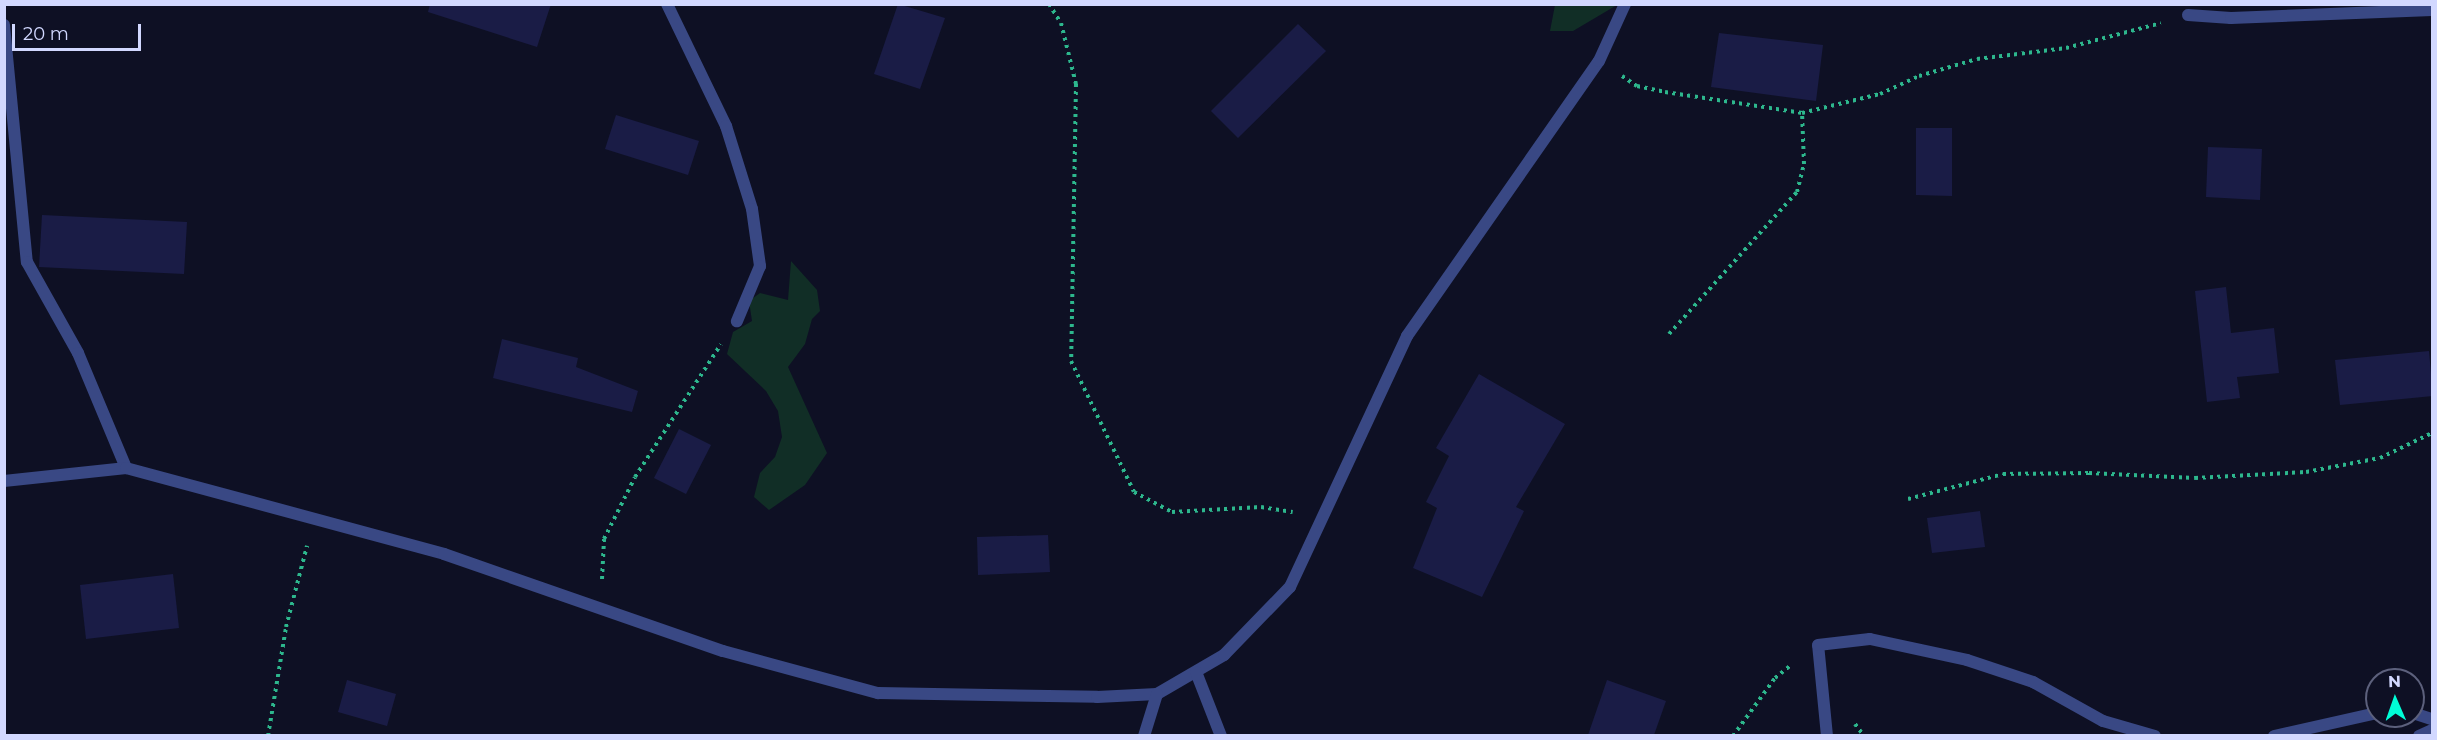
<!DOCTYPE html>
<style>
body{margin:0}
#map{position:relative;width:2437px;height:740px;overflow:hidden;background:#0e1024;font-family:Montserrat,sans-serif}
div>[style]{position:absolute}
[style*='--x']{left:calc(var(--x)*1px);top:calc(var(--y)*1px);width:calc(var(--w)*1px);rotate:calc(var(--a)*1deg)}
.green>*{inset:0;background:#112e26}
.building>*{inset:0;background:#1a1c46}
.path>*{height:4px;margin-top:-2px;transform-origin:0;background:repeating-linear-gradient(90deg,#2db78d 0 3px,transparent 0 7.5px)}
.lane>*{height:12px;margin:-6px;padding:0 6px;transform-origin:6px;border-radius:6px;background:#394884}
.street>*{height:12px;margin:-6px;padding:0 6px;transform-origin:6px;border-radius:6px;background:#394884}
span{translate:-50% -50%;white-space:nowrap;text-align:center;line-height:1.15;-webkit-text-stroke:4.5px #0e1024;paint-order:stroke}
.frame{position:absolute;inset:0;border:6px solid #d2d8ff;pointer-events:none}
.north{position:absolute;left:2365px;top:668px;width:60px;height:60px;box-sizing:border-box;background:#0e1024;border:2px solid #5c607c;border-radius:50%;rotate:358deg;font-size:16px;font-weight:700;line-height:24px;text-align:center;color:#d2d8ff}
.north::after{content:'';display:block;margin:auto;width:21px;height:27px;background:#00fdd7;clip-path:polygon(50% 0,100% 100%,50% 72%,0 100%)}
.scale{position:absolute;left:12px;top:24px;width:129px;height:27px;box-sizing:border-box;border:3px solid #d2d8ff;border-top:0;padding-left:8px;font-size:18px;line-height:21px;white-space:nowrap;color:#d2d8ff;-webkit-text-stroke:4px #0e1024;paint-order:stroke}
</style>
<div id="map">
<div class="green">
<div style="clip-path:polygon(1555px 5px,1555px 4px,1617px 5px,1573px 31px,1550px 31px)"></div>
<div style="clip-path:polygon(791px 261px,817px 290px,820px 311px,812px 319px,805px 344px,788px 367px,827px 453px,805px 485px,769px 510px,754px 497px,760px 473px,775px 457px,782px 437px,778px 411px,766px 391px,727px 354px,733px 332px,752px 321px,749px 301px,760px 293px,788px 300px)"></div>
</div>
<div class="building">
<div style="clip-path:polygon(430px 4px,551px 4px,537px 47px,428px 12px)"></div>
<div style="clip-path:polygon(898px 4px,945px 18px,920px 89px,874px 74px)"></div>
<div style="clip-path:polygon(1298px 24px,1326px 51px,1238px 138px,1211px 111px)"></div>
<div style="clip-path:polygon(1719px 33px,1823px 45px,1816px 101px,1711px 87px)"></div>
<div style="clip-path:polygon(616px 115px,699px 141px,688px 175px,605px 149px)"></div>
<div style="clip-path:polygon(1916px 128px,1952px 128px,1952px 196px,1916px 195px)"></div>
<div style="clip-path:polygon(2208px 147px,2262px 149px,2260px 200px,2206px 197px)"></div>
<div style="clip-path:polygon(42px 215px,187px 222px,184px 274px,39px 267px)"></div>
<div style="clip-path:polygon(2226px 287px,2231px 333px,2274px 328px,2279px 373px,2237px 377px,2240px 398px,2207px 402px,2195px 291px)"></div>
<div style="clip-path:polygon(502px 339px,578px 358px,576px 367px,638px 391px,632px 412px,493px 378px)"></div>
<div style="clip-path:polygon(2429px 351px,2433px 396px,2340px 405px,2335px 360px)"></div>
<div style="clip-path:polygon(1479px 374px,1565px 424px,1516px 507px,1524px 511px,1482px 597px,1413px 568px,1437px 508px,1426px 502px,1449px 456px,1436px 448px)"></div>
<div style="clip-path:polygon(679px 429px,711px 445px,686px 494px,654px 478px)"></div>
<div style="clip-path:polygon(1980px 511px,1985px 547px,1932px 553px,1927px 518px)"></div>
<div style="clip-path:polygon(1048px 535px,1050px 572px,978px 575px,977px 537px)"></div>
<div style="clip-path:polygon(173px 574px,179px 628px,86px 639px,80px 585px)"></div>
<div style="clip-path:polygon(347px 680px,396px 694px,387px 726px,338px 712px)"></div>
<div style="clip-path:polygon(1607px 680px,1666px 701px,1654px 735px,1588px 735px)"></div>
</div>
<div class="path">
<div style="--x:1049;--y:4;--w:22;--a:58"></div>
<div style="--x:1061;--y:23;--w:63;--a:76.2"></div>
<div style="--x:1076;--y:84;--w:277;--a:91"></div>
<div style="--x:1071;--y:361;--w:145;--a:64.3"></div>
<div style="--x:1134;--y:492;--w:43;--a:27.8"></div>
<div style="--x:1172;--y:512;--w:89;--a:-3.2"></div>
<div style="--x:1261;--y:507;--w:32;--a:9"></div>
<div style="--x:1622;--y:76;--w:18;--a:34"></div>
<div style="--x:1637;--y:86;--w:29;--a:12"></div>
<div style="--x:1665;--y:92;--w:139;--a:8.7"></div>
<div style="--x:1669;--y:334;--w:191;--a:-48"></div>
<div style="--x:1797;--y:192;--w:29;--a:-76"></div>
<div style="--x:1804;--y:164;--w:51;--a:-92.2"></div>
<div style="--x:1802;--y:113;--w:80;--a:-13.7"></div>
<div style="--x:1880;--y:94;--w:43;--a:-24.8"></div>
<div style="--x:1919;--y:76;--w:60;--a:-16.3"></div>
<div style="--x:1977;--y:59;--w:90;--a:-7"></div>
<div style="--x:2066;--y:48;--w:98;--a:-14.7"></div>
<div style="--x:1908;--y:499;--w:98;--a:-14.7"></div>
<div style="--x:2003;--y:474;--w:86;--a:-0.7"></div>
<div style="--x:2089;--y:473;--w:106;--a:2.7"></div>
<div style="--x:2195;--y:478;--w:111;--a:-3.1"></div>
<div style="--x:2306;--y:472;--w:75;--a:-10.7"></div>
<div style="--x:2380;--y:458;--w:58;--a:-25.7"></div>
<div style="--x:602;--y:579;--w:40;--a:-87.1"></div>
<div style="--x:604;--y:539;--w:69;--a:-63.4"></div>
<div style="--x:635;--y:477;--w:158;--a:-57.1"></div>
<div style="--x:1855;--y:724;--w:15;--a:53"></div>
<div style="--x:268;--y:736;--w:110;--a:-80.6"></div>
<div style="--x:286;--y:627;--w:84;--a:-75.5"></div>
<div style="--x:1733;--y:736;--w:72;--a:-54.1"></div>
<div style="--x:1775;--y:678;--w:21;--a:-39"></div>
</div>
<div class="lane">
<div style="--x:2413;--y:713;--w:20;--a:18"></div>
<div style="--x:1827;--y:736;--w:91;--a:-95.6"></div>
<div style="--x:1818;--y:645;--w:52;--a:-6.6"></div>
<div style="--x:1870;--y:639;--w:99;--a:12.2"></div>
<div style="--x:1967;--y:660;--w:70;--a:18.4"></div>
<div style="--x:2033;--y:682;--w:80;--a:29.1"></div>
<div style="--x:2103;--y:721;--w:54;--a:16.1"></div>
<div style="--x:2274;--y:736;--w:106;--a:-12.6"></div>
</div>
<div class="street">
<div style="--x:667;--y:4;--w:136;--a:64.2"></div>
<div style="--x:726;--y:126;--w:87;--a:72.6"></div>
<div style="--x:752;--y:209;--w:58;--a:82"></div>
<div style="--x:760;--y:266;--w:60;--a:112.7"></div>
<div style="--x:2188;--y:15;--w:43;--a:4"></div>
<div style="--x:2231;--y:18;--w:201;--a:-2.3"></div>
<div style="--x:4;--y:25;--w:238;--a:84.5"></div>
<div style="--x:27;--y:262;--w:104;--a:60.7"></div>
<div style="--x:78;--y:353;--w:125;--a:67.3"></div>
<div style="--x:4;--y:481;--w:123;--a:-6.1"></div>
<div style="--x:126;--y:468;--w:329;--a:15.1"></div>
<div style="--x:444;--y:554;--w:295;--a:19.2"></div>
<div style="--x:723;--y:651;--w:161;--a:15.2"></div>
<div style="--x:878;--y:693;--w:219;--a:1"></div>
<div style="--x:1097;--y:697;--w:60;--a:-2.9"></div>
<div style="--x:1157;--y:694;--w:78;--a:-30.2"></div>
<div style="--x:1224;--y:655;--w:95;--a:-45.9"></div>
<div style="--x:1290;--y:587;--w:277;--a:-65"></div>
<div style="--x:1407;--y:336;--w:335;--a:-55.1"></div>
<div style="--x:1599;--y:61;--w:63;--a:-65.5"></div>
<div style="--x:1196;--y:672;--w:69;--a:68.7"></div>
<div style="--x:1144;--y:736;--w:44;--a:-72.8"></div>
<div style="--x:2419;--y:736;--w:14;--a:-25"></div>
</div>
<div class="frame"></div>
<div class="north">N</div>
<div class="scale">20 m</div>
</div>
